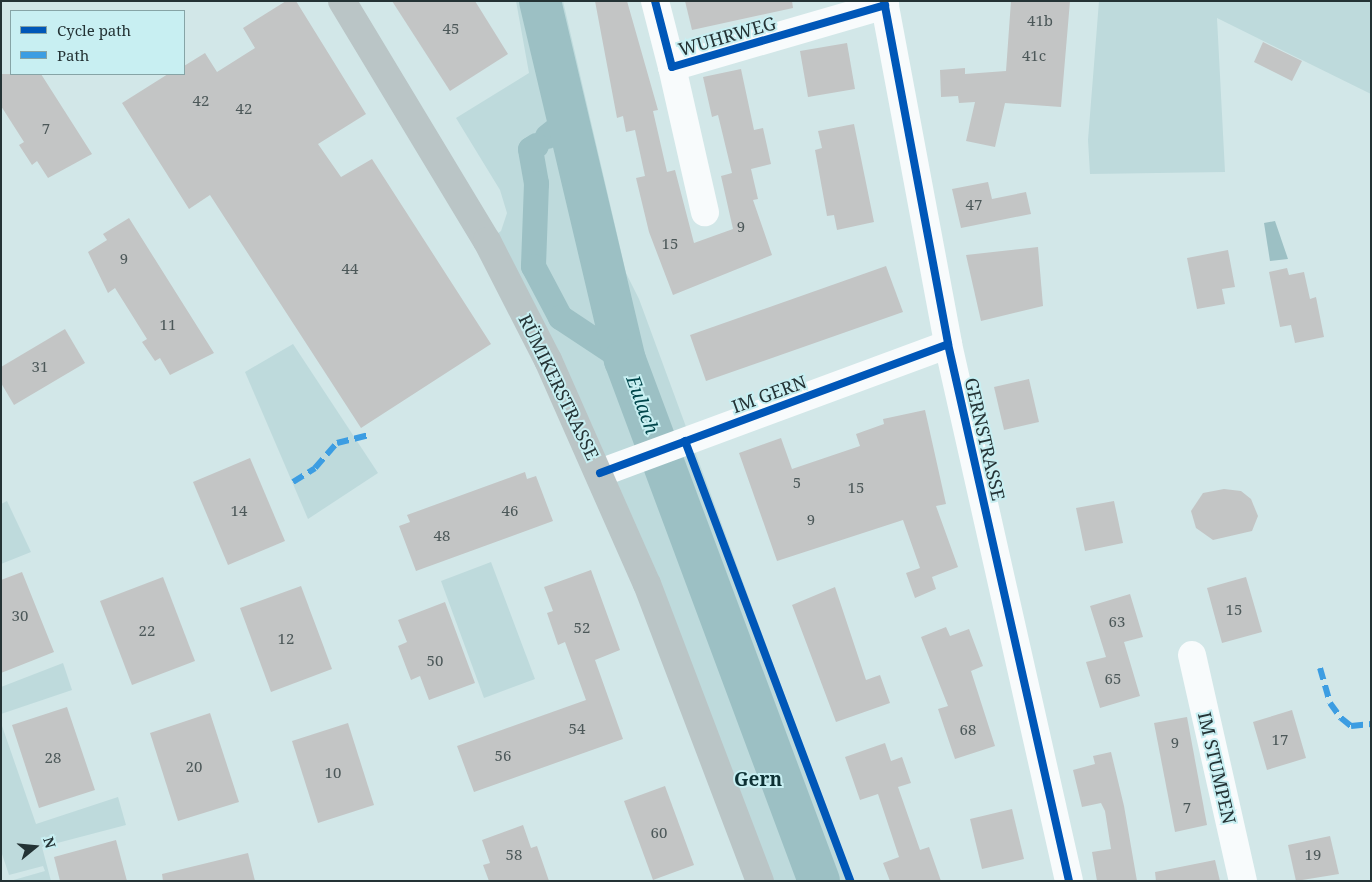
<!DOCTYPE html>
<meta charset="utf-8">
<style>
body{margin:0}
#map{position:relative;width:1372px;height:882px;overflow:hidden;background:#d2e7e8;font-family:"Noto Serif",serif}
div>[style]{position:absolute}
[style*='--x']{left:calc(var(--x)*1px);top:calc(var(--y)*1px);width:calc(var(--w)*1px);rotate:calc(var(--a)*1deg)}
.green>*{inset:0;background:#bedadc}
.water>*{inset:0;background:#9cc0c4}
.canal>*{height:25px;margin:-12.5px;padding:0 12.5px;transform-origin:12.5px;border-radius:12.5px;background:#9cc0c4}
.river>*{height:42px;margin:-21px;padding:0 21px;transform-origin:21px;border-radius:21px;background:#9cc0c4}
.building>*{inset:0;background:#c3c5c5}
.minor>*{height:28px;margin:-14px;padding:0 14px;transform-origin:14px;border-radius:14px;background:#f8fbfc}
.major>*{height:28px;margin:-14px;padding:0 14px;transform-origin:14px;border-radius:14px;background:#bac5c6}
.quiet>*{height:6px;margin-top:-3px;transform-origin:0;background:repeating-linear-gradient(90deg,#3c9de2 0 12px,transparent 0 18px)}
.cycleway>*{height:8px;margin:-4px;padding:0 4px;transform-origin:4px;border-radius:4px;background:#0057b8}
span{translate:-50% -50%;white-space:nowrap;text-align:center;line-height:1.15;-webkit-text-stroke:4px #c8eff2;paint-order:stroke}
.number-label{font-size:15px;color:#4c5859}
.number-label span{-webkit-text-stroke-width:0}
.street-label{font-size:18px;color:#243335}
.water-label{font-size:19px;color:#00464b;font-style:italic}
.neighbourhood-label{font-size:19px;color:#0c3033;font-weight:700}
.frame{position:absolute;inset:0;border:2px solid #243335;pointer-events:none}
.legend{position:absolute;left:10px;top:10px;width:175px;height:65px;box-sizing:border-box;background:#c8eff2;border:1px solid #86a4a6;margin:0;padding:6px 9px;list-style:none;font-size:15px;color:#243335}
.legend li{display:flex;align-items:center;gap:10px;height:25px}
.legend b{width:25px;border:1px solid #86a4a6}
.north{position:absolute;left:10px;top:822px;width:50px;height:50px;-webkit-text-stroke:4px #c8eff2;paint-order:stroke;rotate:73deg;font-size:14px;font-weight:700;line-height:20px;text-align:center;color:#243335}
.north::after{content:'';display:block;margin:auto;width:18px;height:22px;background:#243335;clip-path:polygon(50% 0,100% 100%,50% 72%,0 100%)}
</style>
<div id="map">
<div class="green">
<div style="clip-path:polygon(516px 1px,563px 1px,626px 273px,639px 299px,853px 881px,760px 881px,487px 241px,501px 231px,507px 213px,500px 190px,456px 118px,529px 73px)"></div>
<div style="clip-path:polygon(1099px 1px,1371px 1px,1371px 94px,1217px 18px,1225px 172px,1090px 174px,1088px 140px)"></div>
<div style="clip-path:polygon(293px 344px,378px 473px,308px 519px,245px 372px)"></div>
<div style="clip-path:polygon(7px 501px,31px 552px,1px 564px,1px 504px)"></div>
<div style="clip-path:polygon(491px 562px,535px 679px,484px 698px,441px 581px)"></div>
<div style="clip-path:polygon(63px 663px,72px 690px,1px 714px,1px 687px)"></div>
<div style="clip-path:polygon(1px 723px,36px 824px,118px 797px,126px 825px,42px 847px,51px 881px,10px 881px,45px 871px,43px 866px,9px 875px,1px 851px)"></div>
</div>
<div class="water">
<div style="clip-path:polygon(1275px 221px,1288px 259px,1270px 261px,1264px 223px)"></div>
</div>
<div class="canal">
<div style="--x:547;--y:136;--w:24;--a:-38"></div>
<div style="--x:536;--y:145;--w:7;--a:146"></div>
<div style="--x:530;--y:149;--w:35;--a:80"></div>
<div style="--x:536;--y:183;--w:83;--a:92.1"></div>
<div style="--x:533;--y:266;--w:58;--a:62.1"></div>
<div style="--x:560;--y:317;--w:78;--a:33.5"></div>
</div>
<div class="river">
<div style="--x:540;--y:1;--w:369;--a:76.7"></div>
<div style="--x:625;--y:360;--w:556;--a:69.58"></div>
</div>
<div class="building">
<div style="clip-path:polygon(286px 1px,296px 1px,366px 114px,318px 144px,341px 177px,372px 159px,491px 344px,361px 428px,210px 195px,189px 209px,122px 103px,168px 74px,184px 74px,184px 66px,205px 53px,217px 72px,255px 48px,243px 28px)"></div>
<div style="clip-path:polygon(392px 1px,475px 1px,508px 54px,450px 91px)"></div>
<div style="clip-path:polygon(595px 1px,627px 1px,658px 110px,653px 111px,667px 172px,675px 170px,694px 243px,733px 229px,721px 176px,732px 173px,718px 115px,712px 117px,703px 77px,741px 69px,754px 130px,763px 128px,771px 164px,751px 169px,758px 199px,753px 200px,772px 255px,673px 295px,649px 232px,636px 178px,645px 176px,635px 130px,626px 132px,623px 116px,617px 118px)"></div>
<div style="clip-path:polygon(685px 1px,792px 1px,793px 8px,692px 30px)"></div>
<div style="clip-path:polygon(1011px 1px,1070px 1px,1061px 107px,1005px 103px,995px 147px,966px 141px,975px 102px,959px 103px,958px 96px,941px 97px,940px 70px,965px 68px,965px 74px,1006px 71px)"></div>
<div style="clip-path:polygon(1263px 42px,1302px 61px,1292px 81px,1254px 62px)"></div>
<div style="clip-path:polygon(847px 43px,855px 89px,808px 97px,800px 51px)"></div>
<div style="clip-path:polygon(1px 74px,41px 74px,92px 154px,48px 178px,37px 161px,32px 165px,19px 145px,24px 142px,1px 106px)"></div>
<div style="clip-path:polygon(854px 124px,874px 222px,837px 230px,834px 215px,827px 216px,815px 150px,822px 148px,818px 131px)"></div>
<div style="clip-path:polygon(988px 182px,992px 199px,1026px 192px,1031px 214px,961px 228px,952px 189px)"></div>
<div style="clip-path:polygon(129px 218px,214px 353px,170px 375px,160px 358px,155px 361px,142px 342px,147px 339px,115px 288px,108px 293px,88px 252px,107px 240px,103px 234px)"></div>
<div style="clip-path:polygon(1038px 247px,1043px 306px,981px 321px,966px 255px)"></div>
<div style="clip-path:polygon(1228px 250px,1235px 287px,1222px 289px,1225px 304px,1197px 309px,1187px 258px)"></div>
<div style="clip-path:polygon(886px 266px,903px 312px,706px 381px,690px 335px)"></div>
<div style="clip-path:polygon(1287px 268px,1289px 275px,1304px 272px,1310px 299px,1316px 297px,1324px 337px,1295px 343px,1291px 325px,1280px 327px,1269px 272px)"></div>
<div style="clip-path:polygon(65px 329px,85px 363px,14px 405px,1px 383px,1px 367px)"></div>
<div style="clip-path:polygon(1029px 379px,1039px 422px,1004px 430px,994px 387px)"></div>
<div style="clip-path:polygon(925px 410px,946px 504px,936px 506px,958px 567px,932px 577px,936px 589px,915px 598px,906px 573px,920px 568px,903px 520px,777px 561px,739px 453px,781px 438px,792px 469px,860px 446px,856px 434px,884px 424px,883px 419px)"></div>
<div style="clip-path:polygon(250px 458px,285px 541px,228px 565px,193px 482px)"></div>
<div style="clip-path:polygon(525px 472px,527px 479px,536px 476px,553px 521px,416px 571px,399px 526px,410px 522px,407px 515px)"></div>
<div style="clip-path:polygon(1224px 489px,1241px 491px,1251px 499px,1258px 516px,1252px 531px,1213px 540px,1196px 528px,1191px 511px,1203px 493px)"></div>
<div style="clip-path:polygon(1114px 501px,1123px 543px,1085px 551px,1076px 508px)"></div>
<div style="clip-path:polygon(591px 570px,620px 650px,595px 660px,623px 739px,474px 792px,457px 746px,586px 700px,565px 642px,558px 645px,547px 613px,553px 611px,544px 587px)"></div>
<div style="clip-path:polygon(22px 572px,54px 652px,1px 673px,1px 580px)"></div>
<div style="clip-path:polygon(163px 577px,195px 661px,132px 685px,100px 601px)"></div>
<div style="clip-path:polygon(1246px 577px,1262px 632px,1222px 643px,1207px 588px)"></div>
<div style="clip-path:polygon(301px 586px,332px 669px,271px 692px,240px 608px)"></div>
<div style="clip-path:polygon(835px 587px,866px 680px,880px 675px,890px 703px,836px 722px,792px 605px)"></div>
<div style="clip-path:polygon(1130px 594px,1143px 637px,1124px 642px,1140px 696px,1100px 708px,1086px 662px,1106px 657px,1090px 606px)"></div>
<div style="clip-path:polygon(445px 602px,475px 683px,429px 700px,420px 676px,411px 680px,398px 646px,407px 642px,398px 620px)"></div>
<div style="clip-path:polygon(946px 627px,950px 636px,969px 629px,983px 666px,971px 671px,995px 746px,955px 759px,938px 709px,948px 706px,921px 637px)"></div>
<div style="clip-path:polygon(67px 707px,95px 790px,39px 808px,12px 725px)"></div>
<div style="clip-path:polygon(1292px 710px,1306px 758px,1267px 770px,1253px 722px)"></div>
<div style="clip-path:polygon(210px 713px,239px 802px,178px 821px,150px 733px)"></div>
<div style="clip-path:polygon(1187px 717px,1207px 825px,1175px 832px,1154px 723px)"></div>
<div style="clip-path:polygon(348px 723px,374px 805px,318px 823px,292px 741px)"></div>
<div style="clip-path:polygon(885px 743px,891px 761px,902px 757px,911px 783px,898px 787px,920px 850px,929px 847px,941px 881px,890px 881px,883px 863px,899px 857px,878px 794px,860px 800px,845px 757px)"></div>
<div style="clip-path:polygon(1111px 752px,1124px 806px,1137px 881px,1097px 881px,1092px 852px,1111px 849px,1105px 811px,1101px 803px,1082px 807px,1073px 770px,1095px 764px,1093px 756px)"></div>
<div style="clip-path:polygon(665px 786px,694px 865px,653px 880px,624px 801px)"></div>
<div style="clip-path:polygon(1012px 809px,1024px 859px,982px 869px,970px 819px)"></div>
<div style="clip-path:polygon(523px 825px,531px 848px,537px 846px,549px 881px,489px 881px,483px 865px,490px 863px,482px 840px)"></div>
<div style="clip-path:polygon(1330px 836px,1339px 874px,1296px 881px,1288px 845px)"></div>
<div style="clip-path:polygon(116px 840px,127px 881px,60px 881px,54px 857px)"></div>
<div style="clip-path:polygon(248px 853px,255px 881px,163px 881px,162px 874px)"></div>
<div style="clip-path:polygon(1215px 860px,1220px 881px,1156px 881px,1155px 872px)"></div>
</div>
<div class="minor">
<div style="--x:655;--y:1;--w:68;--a:75.6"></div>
<div style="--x:672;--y:67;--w:222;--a:-16.2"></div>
<div style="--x:884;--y:1;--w:349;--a:79.4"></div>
<div style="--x:948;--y:344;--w:550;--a:77.3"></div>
<div style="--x:672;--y:67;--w:149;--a:77.2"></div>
<div style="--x:600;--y:473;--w:371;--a:-20.3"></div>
<div style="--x:1192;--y:655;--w:232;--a:77.3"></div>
</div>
<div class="major">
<div style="--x:342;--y:1;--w:280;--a:58.9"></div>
<div style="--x:487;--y:241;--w:134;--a:62.9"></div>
<div style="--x:548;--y:360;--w:245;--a:66.2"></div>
<div style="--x:647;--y:584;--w:318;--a:69.2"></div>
</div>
<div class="quiet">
<div style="--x:293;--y:482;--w:26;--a:-32"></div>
<div style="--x:315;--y:468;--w:33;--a:-49"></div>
<div style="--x:337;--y:443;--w:32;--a:-14"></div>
<div style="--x:1320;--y:668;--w:36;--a:74"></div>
<div style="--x:1330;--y:703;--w:19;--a:54"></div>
<div style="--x:1341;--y:718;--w:13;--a:39"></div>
<div style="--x:1351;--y:726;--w:20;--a:-6"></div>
</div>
<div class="cycleway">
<div style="--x:655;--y:1;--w:68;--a:75.6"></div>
<div style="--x:672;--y:67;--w:222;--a:-16.2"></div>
<div style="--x:884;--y:1;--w:349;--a:79.4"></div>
<div style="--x:948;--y:344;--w:550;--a:77.3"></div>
<div style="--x:685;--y:441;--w:470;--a:69.4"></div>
<div style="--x:600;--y:473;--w:371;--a:-20.3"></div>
</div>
<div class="number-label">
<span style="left:1040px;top:21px">41b</span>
<span style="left:451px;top:29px">45</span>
<span style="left:1034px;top:56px">41c</span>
<span style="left:201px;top:101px">42</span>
<span style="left:244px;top:109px">42</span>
<span style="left:46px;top:129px">7</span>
<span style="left:974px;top:205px">47</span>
<span style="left:741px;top:227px">9</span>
<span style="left:670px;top:244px">15</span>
<span style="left:124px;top:259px">9</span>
<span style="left:350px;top:269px">44</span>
<span style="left:168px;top:325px">11</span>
<span style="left:40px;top:367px">31</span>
<span style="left:797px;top:483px">5</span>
<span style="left:856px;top:488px">15</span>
<span style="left:239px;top:511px">14</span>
<span style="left:510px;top:511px">46</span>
<span style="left:811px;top:520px">9</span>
<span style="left:442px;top:536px">48</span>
<span style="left:1234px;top:610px">15</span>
<span style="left:20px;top:616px">30</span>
<span style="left:1117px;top:622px">63</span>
<span style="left:582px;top:628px">52</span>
<span style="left:147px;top:631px">22</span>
<span style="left:286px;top:639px">12</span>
<span style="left:435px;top:661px">50</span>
<span style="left:1113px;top:679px">65</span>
<span style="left:577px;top:729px">54</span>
<span style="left:968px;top:730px">68</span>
<span style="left:1280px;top:740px">17</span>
<span style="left:1175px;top:743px">9</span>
<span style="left:503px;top:756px">56</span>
<span style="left:53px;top:758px">28</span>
<span style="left:194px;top:767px">20</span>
<span style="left:333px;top:773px">10</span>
<span style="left:1187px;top:808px">7</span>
<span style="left:659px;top:833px">60</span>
<span style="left:514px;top:855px">58</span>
<span style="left:1313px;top:855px">19</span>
</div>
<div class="street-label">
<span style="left:727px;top:36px;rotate:-16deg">WUHRWEG</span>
<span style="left:559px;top:387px;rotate:64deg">RÜMIKERSTRASSE</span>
<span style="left:769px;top:394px;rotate:-20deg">IM GERN</span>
<span style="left:985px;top:439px;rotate:77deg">GERNSTRASSE</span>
<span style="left:1217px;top:768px;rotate:77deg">IM STUMPEN</span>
</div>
<div class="water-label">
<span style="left:642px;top:405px;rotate:70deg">Eulach</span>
</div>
<div class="neighbourhood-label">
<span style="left:758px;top:780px">Gern</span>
</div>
<div class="frame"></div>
<ul class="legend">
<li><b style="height:6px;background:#0057b8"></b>Cycle path</li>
<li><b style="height:6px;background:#3c9de2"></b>Path</li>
</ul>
<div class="north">N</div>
</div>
